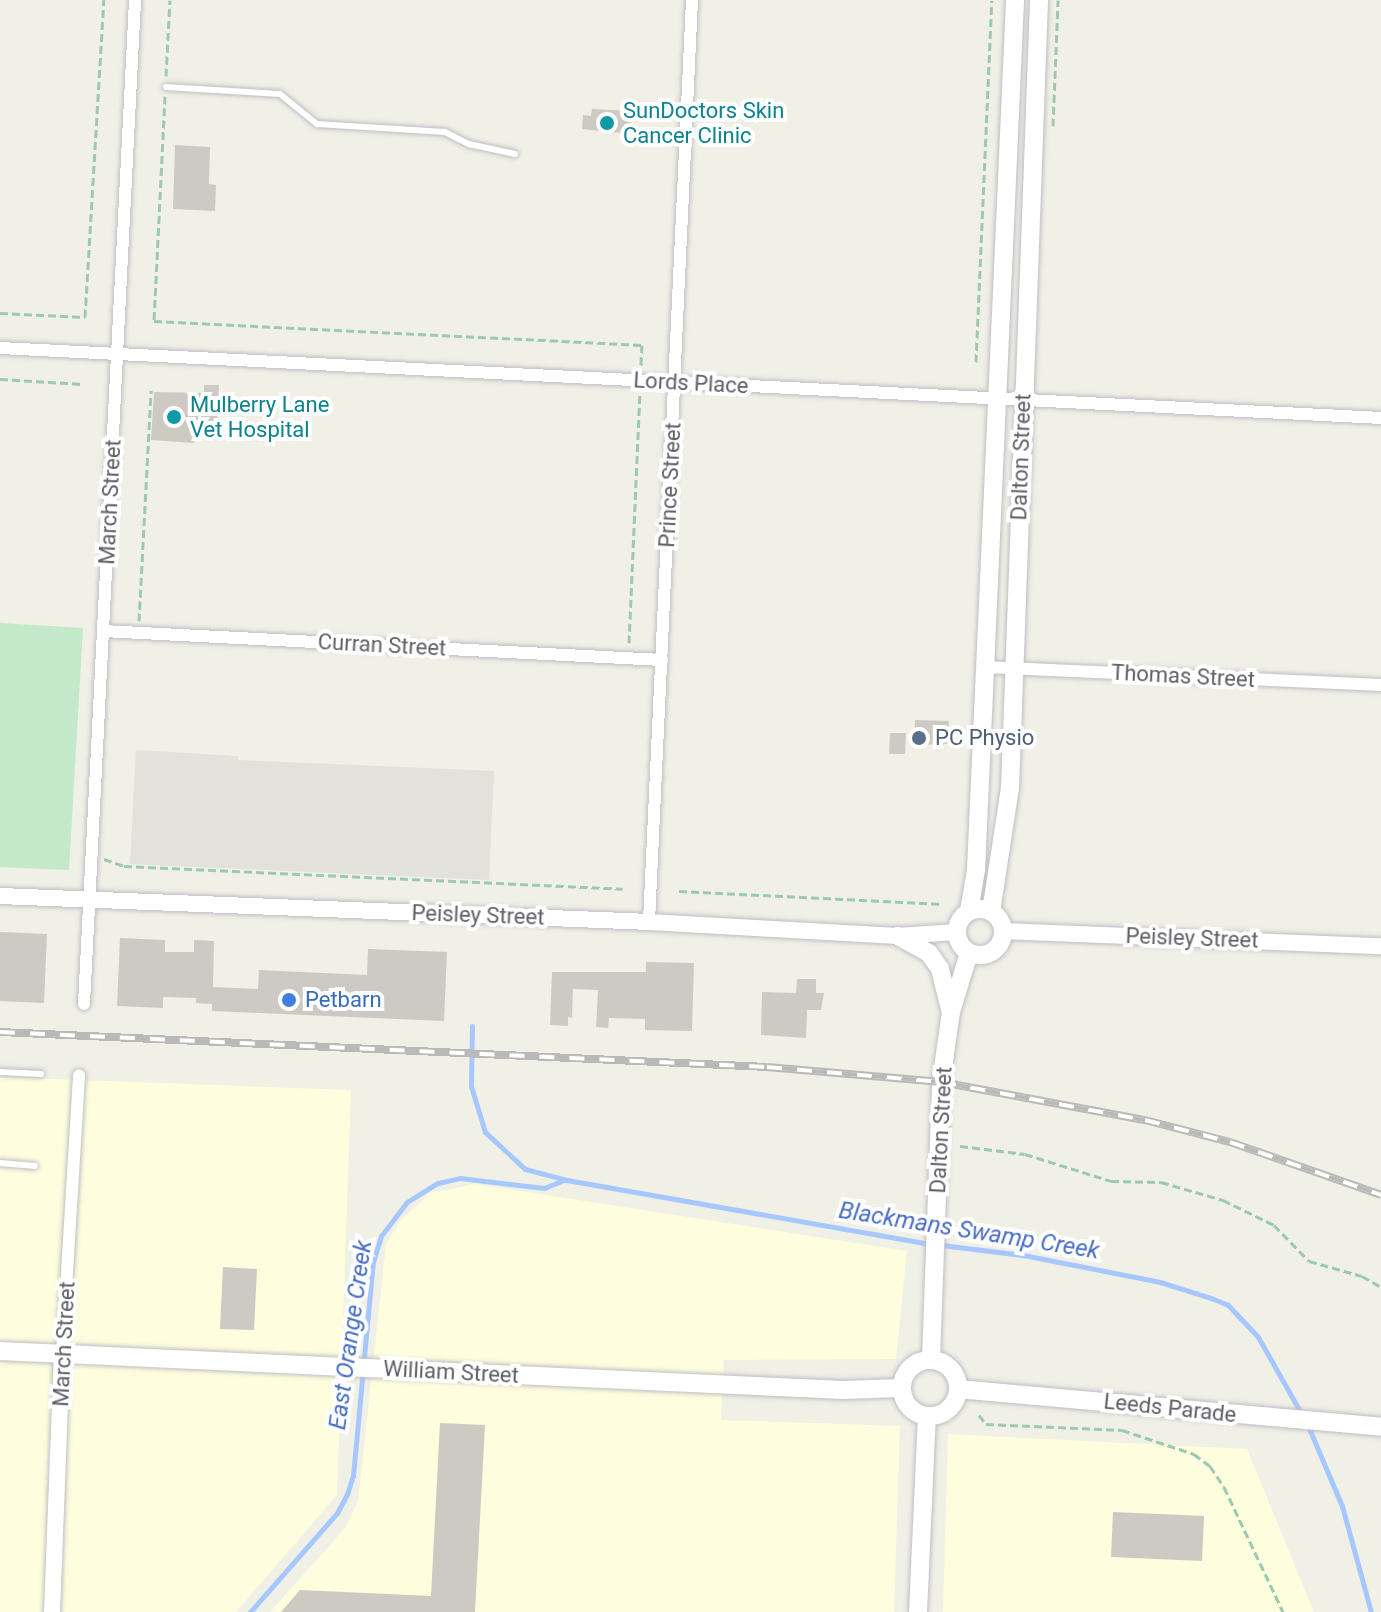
<!DOCTYPE html>
<style>
body{margin:0}
#map{position:relative;width:1381px;height:1612px;overflow:hidden;background:#f0f0e6;font-family:Roboto,sans-serif}
div>[style]{position:absolute}
[style*='--x']{left:calc(var(--x)*1px);top:calc(var(--y)*1px);width:calc(var(--w)*1px);rotate:calc(var(--a)*1deg)}
.commercial>*{inset:0;background:#fefddd}
.industrial>*{inset:0;background:#e2e1da}
.green>*{inset:0;background:#c3e8ca}
.stream>*{height:5px;margin:-2.5px;padding:0 2.5px;transform-origin:2.5px;border-radius:2.5px;background:#a7c8ff}
.building>*{inset:0;background:#cccac3}
.path>*{height:3px;margin-top:-1.5px;transform-origin:0;background:repeating-linear-gradient(90deg,#9cc9b1 0 8px,transparent 0 12px)}
.roads{filter:drop-shadow(0 0 2px #bebec5) drop-shadow(0 0 2px #bebec5)}
.service>*{height:6px;margin:-3px;padding:0 3px;transform-origin:3px;border-radius:3px;background:#fff}
.minor>*{height:12px;margin:-6px;padding:0 6px;transform-origin:6px;border-radius:6px;background:#fff}
.tertiary>*{height:16px;margin:-8px;padding:0 8px;transform-origin:8px;border-radius:8px;background:#fff}
.secondary>*{height:18px;margin:-9px;padding:0 9px;transform-origin:9px;border-radius:9px;background:#fff}
.secondary>.ring{margin:-9px;padding:0;box-sizing:content-box;background:none;border:18px solid #fff;border-radius:50%}
.rail>*{height:8px;margin-top:-4px;transform-origin:0;background:repeating-linear-gradient(90deg,#fff 0 15px,#b9b9ba 0 30px);box-sizing:border-box;border-block:2px solid #b9b9ba}
.dots>*{width:22px;height:22px;translate:-50% -50%;box-sizing:border-box;border:4px solid #fff;border-radius:50%}
span{translate:-50% -50%;white-space:nowrap;text-align:center;line-height:1.15;-webkit-text-stroke:8px #fff;paint-order:stroke}
.culture-label{font-size:22px;color:#0d838f}
.left{translate:0 -50%;text-align:left}
.street-label{font-size:22px;color:#5e6067}
.service-label{font-size:22px;color:#4e5e75}
.shop-label{font-size:22px;color:#366cbe}
.water-label{font-size:24px;color:#476dc5;font-style:italic}
</style>
<div id="map">
<div class="commercial">
<div style="clip-path:polygon(0 1077px,351px 1090px,337px 1495px,236px 1612px,0 1612px)"></div>
<div style="clip-path:polygon(475px 1184px,907px 1251px,896px 1359px,724px 1360px,721px 1420px,900px 1426px,894px 1612px,270px 1612px,345px 1528px,358px 1501px,386px 1244px,399px 1222px,430px 1193px)"></div>
<div style="clip-path:polygon(948px 1434px,1247px 1449px,1314px 1612px,943px 1612px)"></div>
</div>
<div class="industrial">
<div style="clip-path:polygon(136px 750px,238px 756px,238px 760px,494px 771px,489px 880px,130px 864px)"></div>
</div>
<div class="green">
<div style="clip-path:polygon(0 623px,83px 628px,69px 870px,0 867px)"></div>
</div>
<div class="stream">
<div style="--x:472;--y:1026;--w:60;--a:91"></div>
<div style="--x:471;--y:1086;--w:48;--a:73.1"></div>
<div style="--x:485;--y:1132;--w:54;--a:42.8"></div>
<div style="--x:525;--y:1169;--w:43;--a:14.7"></div>
<div style="--x:567;--y:1180;--w:370;--a:10"></div>
<div style="--x:941;--y:1245;--w:83;--a:7"></div>
<div style="--x:1023;--y:1255;--w:140;--a:11.1"></div>
<div style="--x:1160;--y:1282;--w:53;--a:17.4"></div>
<div style="--x:1211;--y:1298;--w:18;--a:22"></div>
<div style="--x:1228;--y:1305;--w:44;--a:46.8"></div>
<div style="--x:1258;--y:1337;--w:87;--a:60.5"></div>
<div style="--x:1308;--y:1426;--w:87;--a:67"></div>
<div style="--x:1342;--y:1506;--w:110;--a:74.7"></div>
<div style="--x:250;--y:1612;--w:132;--a:-48.7"></div>
<div style="--x:337;--y:1513;--w:21;--a:-62"></div>
<div style="--x:347;--y:1494;--w:19;--a:-72"></div>
<div style="--x:353;--y:1476;--w:215;--a:-84.7"></div>
<div style="--x:373;--y:1262;--w:27;--a:-73"></div>
<div style="--x:381;--y:1236;--w:43;--a:-52.6"></div>
<div style="--x:407;--y:1202;--w:36;--a:-32"></div>
<div style="--x:438;--y:1183;--w:23;--a:-13"></div>
<div style="--x:460;--y:1178;--w:85;--a:6.8"></div>
<div style="--x:544;--y:1188;--w:22;--a:-22"></div>
</div>
<div class="building">
<div style="clip-path:polygon(592px 109px,632px 111px,631px 134px,582px 129px,583px 115px,591px 116px)"></div>
<div style="clip-path:polygon(175px 145px,210px 147px,209px 184px,216px 185px,215px 211px,173px 209px)"></div>
<div style="clip-path:polygon(204px 385px,219px 385px,217px 422px,195px 421px,194px 443px,151px 440px,154px 392px,204px 393px)"></div>
<div style="clip-path:polygon(915px 720px,949px 721px,948px 744px,914px 745px)"></div>
<div style="clip-path:polygon(890px 733px,906px 733px,905px 754px,889px 754px)"></div>
<div style="clip-path:polygon(0 932px,47px 934px,44px 1003px,0 1001px)"></div>
<div style="clip-path:polygon(120px 938px,165px 940px,165px 952px,194px 952px,194px 940px,214px 941px,213px 987px,258px 989px,259px 970px,367px 975px,368px 949px,447px 952px,444px 1021px,212px 1011px,212px 1004px,196px 1003px,196px 998px,163px 997px,163px 1008px,117px 1006px)"></div>
<div style="clip-path:polygon(646px 962px,694px 963px,692px 1031px,645px 1030px,645px 1019px,609px 1018px,608px 1028px,596px 1027px,598px 990px,573px 989px,572px 1018px,568px 1017px,568px 1026px,550px 1025px,552px 972px,646px 972px)"></div>
<div style="clip-path:polygon(797px 979px,816px 979px,816px 993px,824px 993px,821px 1010px,807px 1010px,806px 1038px,761px 1035px,762px 992px,796px 993px)"></div>
<div style="clip-path:polygon(223px 1267px,257px 1269px,254px 1330px,220px 1329px)"></div>
<div style="clip-path:polygon(440px 1423px,485px 1425px,475px 1612px,281px 1612px,300px 1590px,431px 1596px)"></div>
<div style="clip-path:polygon(1113px 1512px,1204px 1516px,1202px 1561px,1111px 1557px)"></div>
</div>
<div class="path">
<div style="--x:166;--y:76;--w:76;--a:-87"></div>
<div style="--x:165;--y:96;--w:225;--a:92.8"></div>
<div style="--x:154;--y:321;--w:489;--a:2.8"></div>
<div style="--x:642;--y:345;--w:22;--a:93"></div>
<div style="--x:1053;--y:126;--w:126;--a:-87.7"></div>
<div style="--x:0;--y:313;--w:85;--a:2.7"></div>
<div style="--x:85;--y:317;--w:318;--a:-86.6"></div>
<div style="--x:976;--y:362;--w:362;--a:-87.5"></div>
<div style="--x:0;--y:379;--w:83;--a:3.4"></div>
<div style="--x:139;--y:621;--w:231;--a:-87"></div>
<div style="--x:629;--y:643;--w:248;--a:-87.5"></div>
<div style="--x:104;--y:859;--w:21;--a:19"></div>
<div style="--x:124;--y:866;--w:499;--a:2.6"></div>
<div style="--x:679;--y:891;--w:264;--a:2.8"></div>
<div style="--x:960;--y:1146;--w:65;--a:7"></div>
<div style="--x:1025;--y:1154;--w:90;--a:17.4"></div>
<div style="--x:1111;--y:1181;--w:50;--a:1.1"></div>
<div style="--x:1161;--y:1182;--w:65;--a:16.2"></div>
<div style="--x:1223;--y:1200;--w:57;--a:26.1"></div>
<div style="--x:1274;--y:1225;--w:50;--a:45.8"></div>
<div style="--x:1309;--y:1261;--w:55;--a:15.8"></div>
<div style="--x:1362;--y:1276;--w:22;--a:30"></div>
<div style="--x:979;--y:1415;--w:11;--a:52"></div>
<div style="--x:986;--y:1424;--w:136;--a:2.5"></div>
<div style="--x:1122;--y:1430;--w:76;--a:18.4"></div>
<div style="--x:1194;--y:1454;--w:20;--a:37"></div>
<div style="--x:1210;--y:1466;--w:25;--a:56"></div>
<div style="--x:1224;--y:1487;--w:138;--a:64.7"></div>
</div>
<div class="roads">
<div class="service">
<div style="--x:166;--y:87;--w:114;--a:3.5"></div>
<div style="--x:280;--y:94;--w:48;--a:39"></div>
<div style="--x:317;--y:124;--w:128;--a:3.6"></div>
<div style="--x:445;--y:132;--w:27;--a:27"></div>
<div style="--x:469;--y:144;--w:47;--a:12.3"></div>
<div style="--x:0;--y:1072;--w:41;--a:2.8"></div>
<div style="--x:0;--y:1163;--w:35;--a:5"></div>
</div>
<div class="minor">
<div style="--x:0;--y:348;--w:1383;--a:2.9"></div>
<div style="--x:103;--y:631;--w:560;--a:2.97"></div>
<div style="--x:985;--y:667;--w:396;--a:2.6"></div>
<div style="--x:649;--y:922;--w:923;--a:-87.33"></div>
<div style="--x:84;--y:1004;--w:1005;--a:-87.09"></div>
<div style="--x:62;--y:1354;--w:279;--a:-86.5"></div>
</div>
<div class="tertiary">
<div style="--x:0;--y:896;--w:650;--a:2.29"></div>
<div style="--x:649;--y:922;--w:249;--a:3.2"></div>
<div style="--x:898;--y:936;--w:58;--a:-3.9"></div>
<div style="--x:1003;--y:931;--w:378;--a:2.3"></div>
<div style="--x:52;--y:1612;--w:258;--a:-87.8"></div>
</div>
<div class="secondary">
<div class="ring" style="left:957px;top:909px;width:28px;height:28px"></div>
<div style="--x:969;--y:911;--w:42;--a:-80.3"></div>
<div style="--x:976;--y:870;--w:871;--a:-87.43"></div>
<div style="--x:991;--y:912;--w:125;--a:-81.3"></div>
<div style="--x:1010;--y:788;--w:789;--a:-87.89"></div>
<div style="--x:898;--y:936;--w:35;--a:29"></div>
<div style="--x:929;--y:953;--w:19;--a:55"></div>
<div style="--x:940;--y:969;--w:41;--a:76"></div>
<div style="--x:0;--y:1351;--w:844;--a:2.65"></div>
<div style="--x:843;--y:1390;--w:58;--a:-2"></div>
<div style="--x:931;--y:1359;--w:277;--a:-87.9"></div>
<div style="--x:941;--y:1082;--w:71;--a:-81.9"></div>
<div style="--x:951;--y:1012;--w:62;--a:-73"></div>
<div class="ring" style="left:902px;top:1360px;width:38px;height:38px"></div>
<div style="--x:958;--y:1389;--w:425;--a:5.1"></div>
<div style="--x:918;--y:1612;--w:196;--a:-87.4"></div>
</div>
</div>
<div class="rail">
<div style="--x:0;--y:1032;--w:768;--a:2.61"></div>
<div style="--x:767;--y:1067;--w:175;--a:4.9"></div>
<div style="--x:941;--y:1082;--w:208;--a:10.6"></div>
<div style="--x:1145;--y:1120;--w:88;--a:14.5"></div>
<div style="--x:1230;--y:1142;--w:160;--a:19.3"></div>
</div>
<div class="dots">
<div style="left:607px;top:123px;background:#0f9aa8"></div>
<div style="left:174px;top:417px;background:#0f9aa8"></div>
<div style="left:919px;top:738px;background:#5c6f8a"></div>
<div style="left:289px;top:1000px;background:#3f7fe0"></div>
</div>
<div class="culture-label">
<span class="left" style="left:623px;top:123px">SunDoctors Skin<br>Cancer Clinic</span>
<span class="left" style="left:190px;top:417px">Mulberry Lane<br>Vet Hospital</span>
</div>
<div class="street-label">
<span style="left:691px;top:383px;rotate:3deg">Lords Place</span>
<span style="left:1021px;top:457px;rotate:-88deg">Dalton Street</span>
<span style="left:670px;top:485px;rotate:-87deg">Prince Street</span>
<span style="left:110px;top:502px;rotate:-87deg">March Street</span>
<span style="left:382px;top:645px;rotate:3deg">Curran Street</span>
<span style="left:1183px;top:676px;rotate:3deg">Thomas Street</span>
<span style="left:478px;top:915px;rotate:2deg">Peisley Street</span>
<span style="left:1192px;top:938px;rotate:2deg">Peisley Street</span>
<span style="left:941px;top:1130px;rotate:-87deg">Dalton Street</span>
<span style="left:64px;top:1344px;rotate:-87deg">March Street</span>
<span style="left:451px;top:1372px;rotate:3deg">William Street</span>
<span style="left:1170px;top:1408px;rotate:6deg">Leeds Parade</span>
</div>
<div class="service-label">
<span class="left" style="left:935px;top:738px">PC Physio</span>
</div>
<div class="shop-label">
<span class="left" style="left:305px;top:1000px">Petbarn</span>
</div>
<div class="water-label">
<span style="left:969px;top:1231px;rotate:9deg">Blackmans Swamp Creek</span>
<span style="left:351px;top:1335px;rotate:-82deg">East Orange Creek</span>
</div>
</div>
